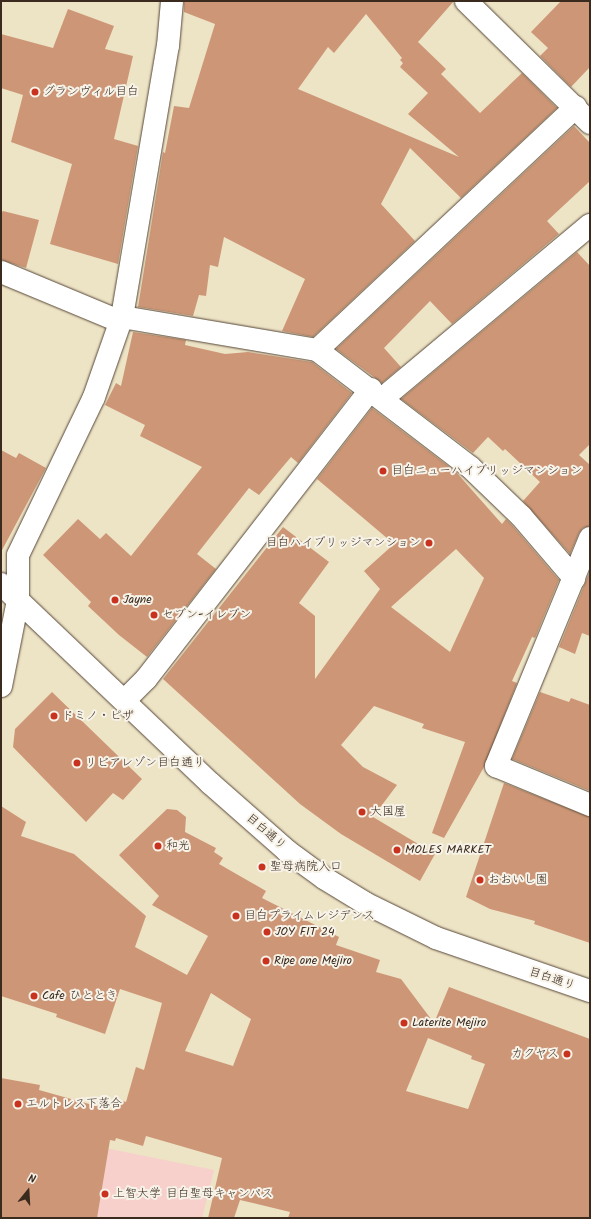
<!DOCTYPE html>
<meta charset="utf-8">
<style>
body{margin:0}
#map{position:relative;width:591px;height:1219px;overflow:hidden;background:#ede3c5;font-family:Kalam,"Klee One",sans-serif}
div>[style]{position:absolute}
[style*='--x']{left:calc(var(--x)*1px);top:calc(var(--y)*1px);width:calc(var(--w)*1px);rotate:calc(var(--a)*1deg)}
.built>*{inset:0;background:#f7d0cb}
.building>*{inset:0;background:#cd9777}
.roads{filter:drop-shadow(0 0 1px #564637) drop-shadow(0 0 1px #564637)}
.street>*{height:22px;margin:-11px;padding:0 11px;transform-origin:11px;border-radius:11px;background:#fff}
.secondary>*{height:22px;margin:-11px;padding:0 11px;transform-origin:11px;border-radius:11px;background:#fff}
.primary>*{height:22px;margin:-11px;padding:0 11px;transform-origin:11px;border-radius:11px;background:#fff}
.dots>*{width:11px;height:11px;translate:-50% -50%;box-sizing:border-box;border:2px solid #f7f3e8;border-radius:50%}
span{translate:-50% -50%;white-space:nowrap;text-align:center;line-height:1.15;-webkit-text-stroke:4px #f7f3e8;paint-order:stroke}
.poi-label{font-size:12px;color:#3b2a1e}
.left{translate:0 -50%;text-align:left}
.right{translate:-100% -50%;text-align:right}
.street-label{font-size:12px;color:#3b2a1e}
.frame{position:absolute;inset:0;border:2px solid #3b2a1e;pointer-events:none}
.north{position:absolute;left:8px;top:1171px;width:40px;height:40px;-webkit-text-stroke:3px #f7f3e8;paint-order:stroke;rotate:18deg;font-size:11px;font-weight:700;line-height:16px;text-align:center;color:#3b2a1e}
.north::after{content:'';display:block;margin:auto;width:14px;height:18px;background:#3b2a1e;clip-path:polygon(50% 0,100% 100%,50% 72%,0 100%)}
</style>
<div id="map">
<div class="built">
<div style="clip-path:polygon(1px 1127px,214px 1170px,202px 1218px,1px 1218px)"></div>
</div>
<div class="building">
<div style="clip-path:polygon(evenodd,184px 1px,454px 1px,418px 42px,446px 69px,441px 74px,480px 113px,522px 73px,557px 108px,461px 198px,410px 148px,381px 204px,415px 241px,313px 337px,282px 331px,305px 279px,224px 237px,218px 267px,210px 265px,206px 296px,199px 295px,193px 316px,138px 307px,163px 152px,165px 153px,174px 106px,189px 108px,215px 24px,184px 12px,184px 1px,366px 14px,402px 58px,400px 60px,403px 63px,400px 67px,428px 93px,408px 114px,459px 157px,298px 89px,328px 47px,334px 53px,366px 14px)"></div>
<div style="clip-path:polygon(561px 1px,590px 1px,590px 67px,571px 87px,540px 56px,548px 48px,531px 32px)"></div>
<div style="clip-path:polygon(68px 9px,114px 26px,105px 49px,133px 56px,114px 139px,138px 146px,118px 264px,50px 244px,72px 164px,11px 142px,23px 95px,1px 88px,1px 34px,53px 48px)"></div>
<div style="clip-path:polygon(574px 126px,590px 143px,590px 181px,547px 221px,559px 234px,452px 324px,430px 301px,384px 348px,401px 367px,382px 383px,336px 349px)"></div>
<div style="clip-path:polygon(3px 211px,39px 220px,26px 268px,1px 260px,1px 213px)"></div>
<div style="clip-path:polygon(577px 252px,590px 266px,590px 444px,579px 455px,590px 465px,590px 526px,583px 528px,579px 533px,570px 554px,523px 501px,540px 482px,505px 449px,503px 451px,488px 437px,473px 453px,401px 399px)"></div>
<div style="clip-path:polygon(133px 332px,186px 340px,185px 345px,225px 354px,248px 352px,312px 362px,352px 393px,298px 463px,291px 457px,259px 495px,249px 488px,197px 554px,216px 569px,147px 657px,119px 635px,88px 606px,91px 602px,43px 555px,78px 519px,100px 539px,106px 533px,131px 556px,202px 467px,140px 436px,145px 425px,105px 405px,116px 383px,121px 386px)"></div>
<div style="clip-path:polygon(evenodd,372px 408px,456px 472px,502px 524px,506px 519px,512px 525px,559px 580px,535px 638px,532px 637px,512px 681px,517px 683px,484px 767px,444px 838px,432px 833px,465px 742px,422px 728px,424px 724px,374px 706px,341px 745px,363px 767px,397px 785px,373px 817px,435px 854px,420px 881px,341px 834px,300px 804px,163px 679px,283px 527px,329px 562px,299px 603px,315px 616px,315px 679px,380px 589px,364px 571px,394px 544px,317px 479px,372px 408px,456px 549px,484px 578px,450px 652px,391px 607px,456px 549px)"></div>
<div style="clip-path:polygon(1px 450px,16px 458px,19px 453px,46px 468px,1px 552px)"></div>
<div style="clip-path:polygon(590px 571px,590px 636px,582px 633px,575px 654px,559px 647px)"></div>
<div style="clip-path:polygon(52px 692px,142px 779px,123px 800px,113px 793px,86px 822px,13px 747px,15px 729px)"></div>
<div style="clip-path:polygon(540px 692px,569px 702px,571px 698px,590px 705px,590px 791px,512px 759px)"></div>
<div style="clip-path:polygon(504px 783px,590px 817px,590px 943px,534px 924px,535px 921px,490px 909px,466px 897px)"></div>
<div style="clip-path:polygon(evenodd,1px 806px,26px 822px,21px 836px,74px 854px,146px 916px,135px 947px,187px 975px,208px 936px,152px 905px,159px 896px,119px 855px,167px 809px,177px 810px,186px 817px,185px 832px,216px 848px,214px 852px,223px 858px,219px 864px,266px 891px,262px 898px,339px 937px,336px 945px,380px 960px,376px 972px,401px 979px,434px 1023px,449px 987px,590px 1039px,590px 1218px,288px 1218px,290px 1212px,240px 1200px,234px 1218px,208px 1218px,222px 1158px,146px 1136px,143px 1146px,116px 1138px,115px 1141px,110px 1140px,97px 1218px,1px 1218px,1px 1078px,40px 1085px,39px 1090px,114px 1111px,117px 1099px,126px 1102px,136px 1067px,144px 1070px,162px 1003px,120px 989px,105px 1034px,56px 1017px,57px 1014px,1px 996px,1px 806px,211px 993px,251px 1019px,233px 1066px,185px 1051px,211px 993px,1px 806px,428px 1038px,472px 1056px,471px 1059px,485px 1064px,468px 1109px,406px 1091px,428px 1038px)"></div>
</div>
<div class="roads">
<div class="street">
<div style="--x:466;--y:1;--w:174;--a:44.5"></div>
<div style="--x:1;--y:272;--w:130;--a:22.6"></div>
<div style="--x:122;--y:317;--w:198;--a:9.6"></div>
<div style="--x:317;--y:350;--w:355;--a:-43.2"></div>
<div style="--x:317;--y:350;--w:193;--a:37.4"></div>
<div style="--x:470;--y:467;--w:71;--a:43.9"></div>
<div style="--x:521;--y:516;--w:82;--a:49.5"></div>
<div style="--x:383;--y:398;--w:270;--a:-39.9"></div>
<div style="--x:590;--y:538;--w:247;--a:112.4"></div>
<div style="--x:496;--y:766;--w:102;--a:22.5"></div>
<div style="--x:18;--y:600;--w:45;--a:-90"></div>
<div style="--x:18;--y:555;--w:175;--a:-64.3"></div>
<div style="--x:94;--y:397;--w:85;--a:-70.7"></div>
<div style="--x:122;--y:317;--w:275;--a:-80.4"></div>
<div style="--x:168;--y:46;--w:45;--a:-84.9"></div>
<div style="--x:125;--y:700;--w:30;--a:-45"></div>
<div style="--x:146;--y:679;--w:367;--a:-52.2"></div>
</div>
<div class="secondary">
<div style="--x:1;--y:686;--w:88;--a:-78.8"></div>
</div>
<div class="primary">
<div style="--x:1;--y:584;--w:289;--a:43.6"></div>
<div style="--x:210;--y:783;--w:103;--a:41.4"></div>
<div style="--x:287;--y:851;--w:46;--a:36.1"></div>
<div style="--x:324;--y:878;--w:48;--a:31.4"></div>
<div style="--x:365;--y:903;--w:79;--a:26.2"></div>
<div style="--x:436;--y:938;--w:163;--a:19"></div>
</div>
</div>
<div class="dots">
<div style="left:35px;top:92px;background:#c8321e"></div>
<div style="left:383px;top:471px;background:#c8321e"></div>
<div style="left:429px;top:543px;background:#c8321e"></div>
<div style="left:115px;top:600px;background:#c8321e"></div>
<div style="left:154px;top:615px;background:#c8321e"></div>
<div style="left:54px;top:716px;background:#c8321e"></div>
<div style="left:77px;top:763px;background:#c8321e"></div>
<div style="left:362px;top:812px;background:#c8321e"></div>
<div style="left:158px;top:846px;background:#c8321e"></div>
<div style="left:397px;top:850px;background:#c8321e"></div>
<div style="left:262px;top:867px;background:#c8321e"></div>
<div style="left:480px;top:880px;background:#c8321e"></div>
<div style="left:236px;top:916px;background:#c8321e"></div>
<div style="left:267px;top:932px;background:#c8321e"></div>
<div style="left:266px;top:961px;background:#c8321e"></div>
<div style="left:34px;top:996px;background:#c8321e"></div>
<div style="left:404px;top:1023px;background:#c8321e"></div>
<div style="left:567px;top:1054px;background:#c8321e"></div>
<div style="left:18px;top:1104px;background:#c8321e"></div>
<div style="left:105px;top:1194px;background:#c8321e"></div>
</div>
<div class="poi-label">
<span class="left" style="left:43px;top:92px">グランヴィル目白</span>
<span class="left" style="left:391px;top:471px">目白ニューハイブリッジマンション</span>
<span class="right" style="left:421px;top:543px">目白ハイブリッジマンション</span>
<span class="left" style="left:123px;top:600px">Jayne</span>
<span class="left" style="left:162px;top:615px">セブン-イレブン</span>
<span class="left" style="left:62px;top:716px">ドミノ・ピザ</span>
<span class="left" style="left:85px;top:763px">リビアレゾン目白通り</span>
<span class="left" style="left:370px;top:812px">大国屋</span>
<span class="left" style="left:166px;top:846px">和光</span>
<span class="left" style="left:405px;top:850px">MOLES MARKET</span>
<span class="left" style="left:270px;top:867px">聖母病院入口</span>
<span class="left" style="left:488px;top:880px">おおいし園</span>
<span class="left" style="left:244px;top:916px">目白プライムレジデンス</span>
<span class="left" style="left:275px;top:932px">JOY FIT 24</span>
<span class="left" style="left:274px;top:961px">Ripe one Mejiro</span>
<span class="left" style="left:42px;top:996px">Cafe ひととき</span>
<span class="left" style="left:412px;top:1023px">Laterite Mejiro</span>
<span class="right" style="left:559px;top:1054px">カクヤス</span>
<span class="left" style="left:26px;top:1104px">エルトレス下落合</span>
<span class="left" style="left:113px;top:1194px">上智大学 目白聖母キャンパス</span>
</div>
<div class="street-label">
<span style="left:266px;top:832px;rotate:41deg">目白通り</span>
<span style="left:552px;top:979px;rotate:18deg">目白通り</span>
</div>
<div class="frame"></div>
<div class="north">N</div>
</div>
